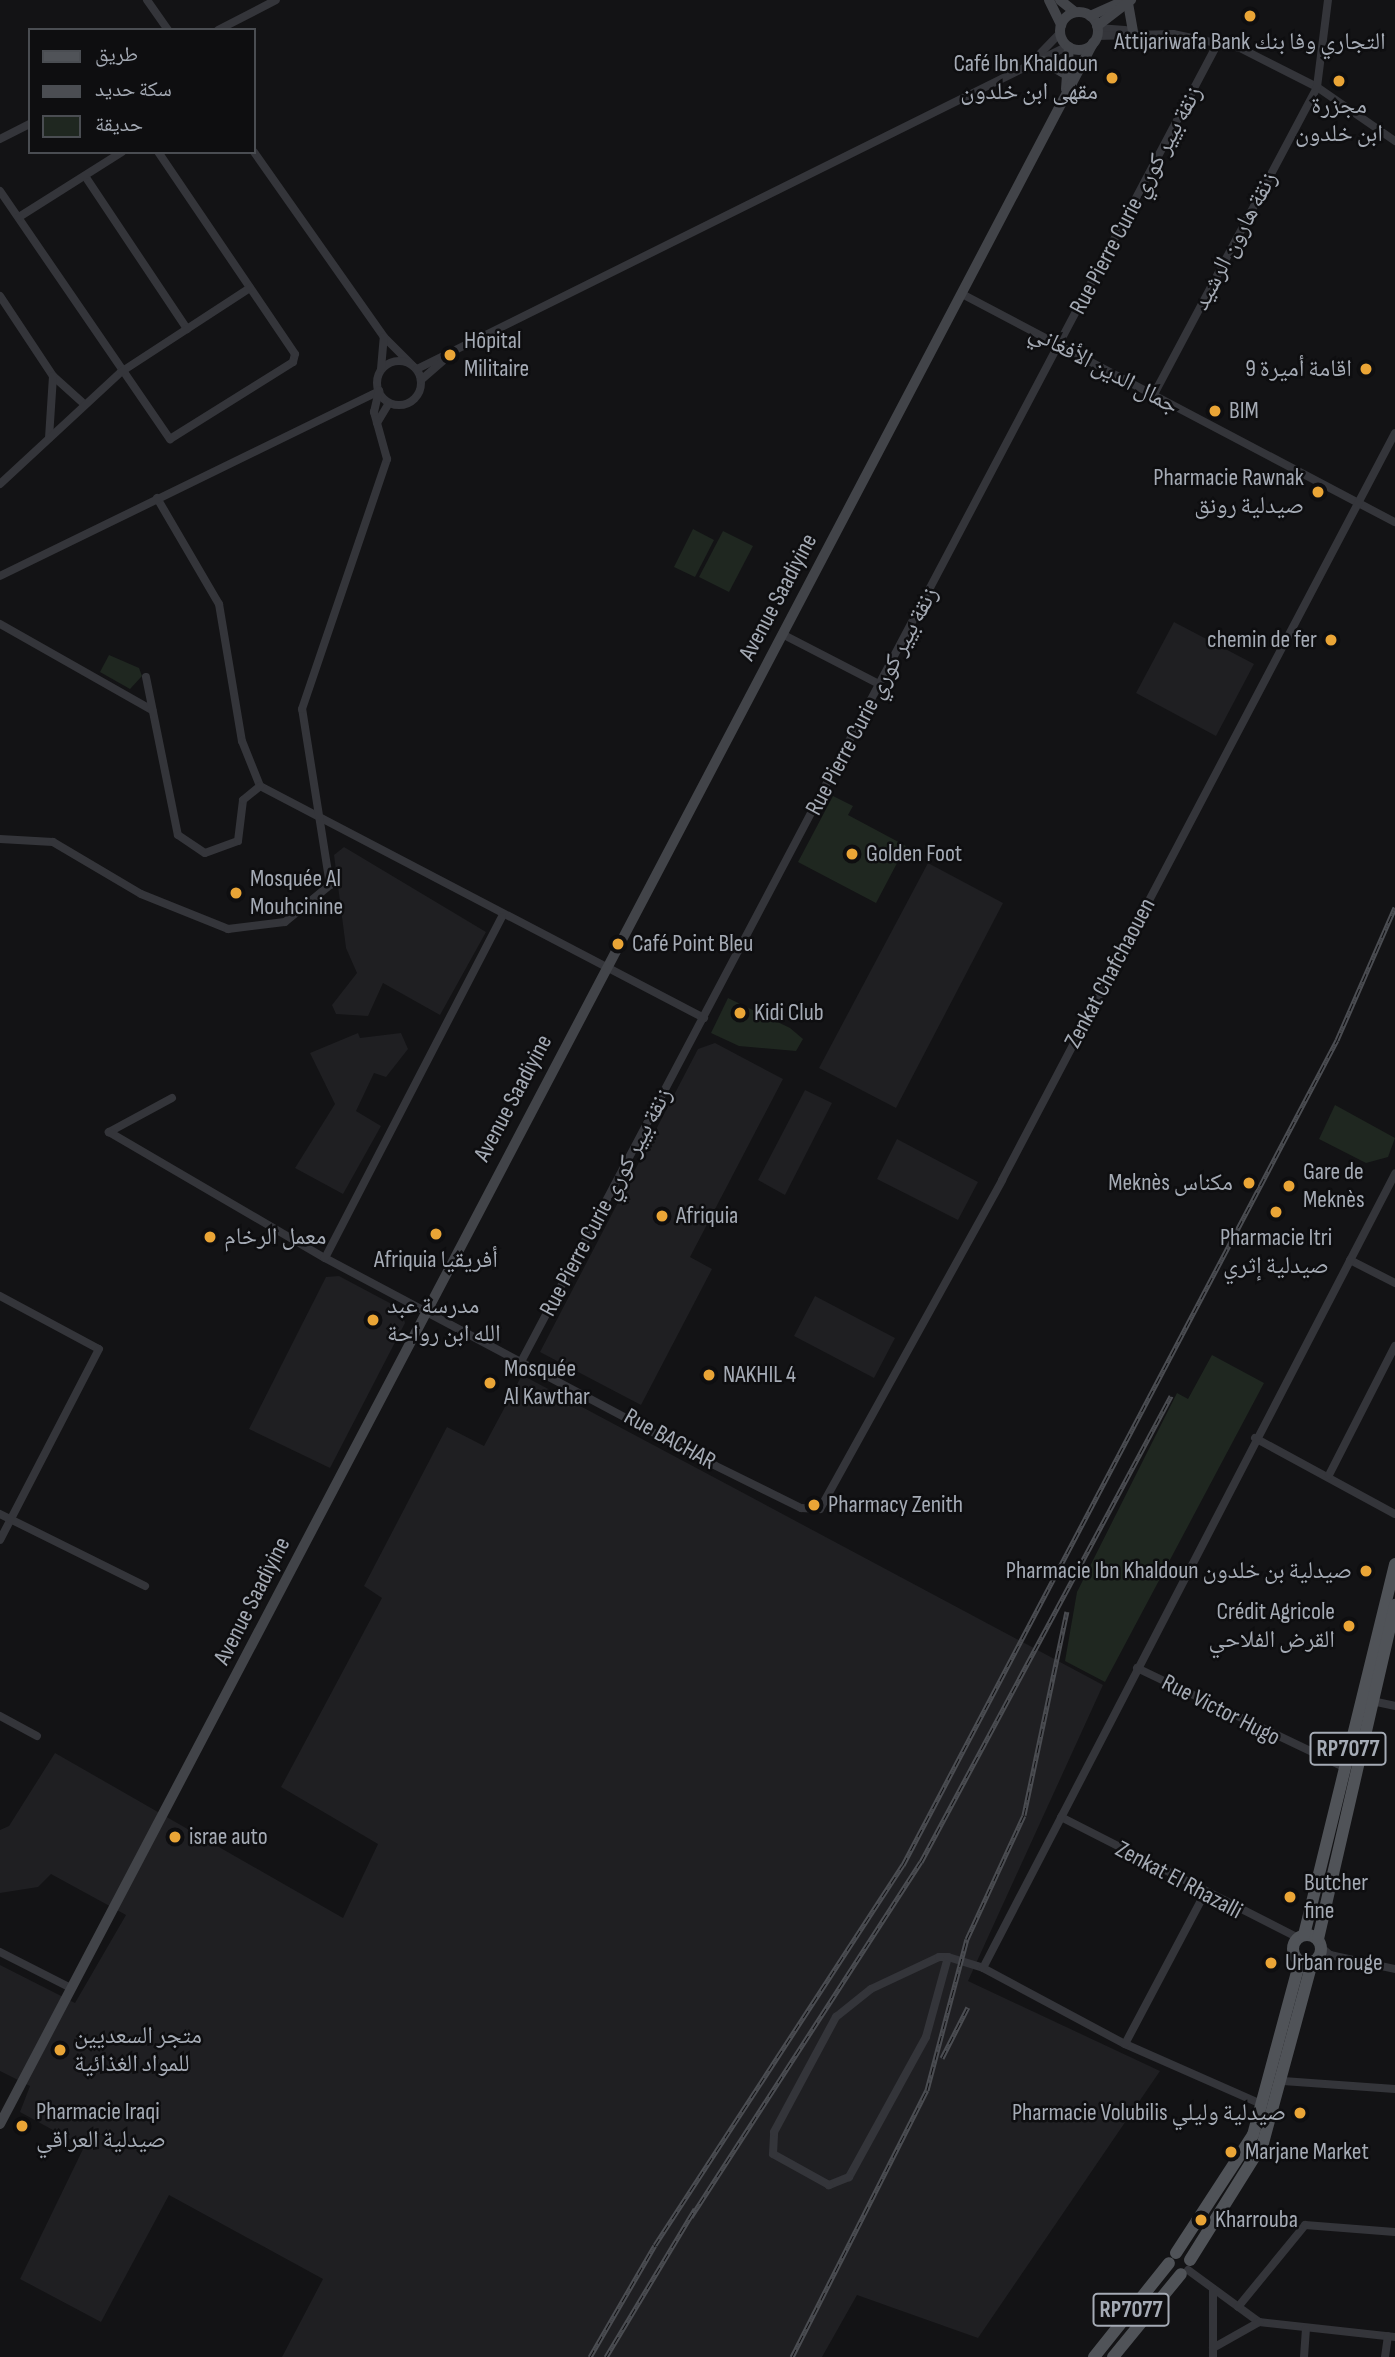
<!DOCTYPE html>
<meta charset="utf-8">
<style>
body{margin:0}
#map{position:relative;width:1395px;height:2357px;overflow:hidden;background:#131315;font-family:"Sofia Sans Condensed","Noto Naskh Arabic",sans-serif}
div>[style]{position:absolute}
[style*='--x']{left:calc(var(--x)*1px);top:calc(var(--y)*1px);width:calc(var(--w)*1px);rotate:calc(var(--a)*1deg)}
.built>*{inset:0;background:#1f1f22}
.green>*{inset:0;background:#1f2720}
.street>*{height:8px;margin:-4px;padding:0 4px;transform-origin:4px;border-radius:4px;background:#34353a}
.street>.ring{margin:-4px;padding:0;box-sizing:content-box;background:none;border:8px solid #34353a;border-radius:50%}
.secondary>*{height:10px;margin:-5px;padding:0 5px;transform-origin:5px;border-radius:5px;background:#424449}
.secondary>.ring{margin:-5px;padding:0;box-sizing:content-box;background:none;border:10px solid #424449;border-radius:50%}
.primary>*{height:12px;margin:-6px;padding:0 6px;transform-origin:6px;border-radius:6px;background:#505358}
.primary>.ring{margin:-6px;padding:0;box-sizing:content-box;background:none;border:12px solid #505358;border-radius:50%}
.rail>*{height:5px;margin-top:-2.5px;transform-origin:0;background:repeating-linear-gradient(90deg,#0e0e10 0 8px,#4b4d52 0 16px);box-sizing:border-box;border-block:2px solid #4b4d52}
.dots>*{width:19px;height:19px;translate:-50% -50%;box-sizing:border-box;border:4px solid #0e0e10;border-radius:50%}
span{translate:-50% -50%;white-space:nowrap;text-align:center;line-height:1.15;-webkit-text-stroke:5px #0e0e10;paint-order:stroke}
.shield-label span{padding:2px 5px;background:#0e0e10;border:2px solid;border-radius:5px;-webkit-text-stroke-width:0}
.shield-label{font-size:23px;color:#a5abb5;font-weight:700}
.poi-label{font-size:24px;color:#a5abb5}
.right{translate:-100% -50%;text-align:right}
.left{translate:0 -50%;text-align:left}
.street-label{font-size:24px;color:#a5abb5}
.legend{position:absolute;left:28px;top:28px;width:228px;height:126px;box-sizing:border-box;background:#0e0e10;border:2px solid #4a4d52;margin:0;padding:9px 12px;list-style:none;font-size:21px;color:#a5abb5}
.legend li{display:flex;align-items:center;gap:14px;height:35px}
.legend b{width:35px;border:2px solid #4a4d52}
</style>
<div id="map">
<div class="built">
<div style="clip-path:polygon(1174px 622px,1254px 664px,1216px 736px,1136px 693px)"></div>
<div style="clip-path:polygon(344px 847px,486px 932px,440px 1015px,383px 983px,368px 1016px,336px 1014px,332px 1005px,357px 973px,346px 948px,334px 855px)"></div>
<div style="clip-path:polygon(928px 863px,1003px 903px,896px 1108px,819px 1068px)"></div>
<div style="clip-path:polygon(358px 1033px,360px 1038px,401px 1033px,408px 1049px,386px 1077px,374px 1073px,356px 1111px,381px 1126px,343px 1194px,295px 1168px,335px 1104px,310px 1053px)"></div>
<div style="clip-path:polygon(715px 1043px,783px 1079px,690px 1257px,712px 1269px,641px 1405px,540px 1352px,698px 1049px)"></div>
<div style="clip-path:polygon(805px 1090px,832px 1103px,785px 1195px,758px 1180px)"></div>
<div style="clip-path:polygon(897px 1139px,978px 1182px,958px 1220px,877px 1179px)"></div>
<div style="clip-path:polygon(339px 1276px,401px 1309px,405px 1323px,330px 1468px,249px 1429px,326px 1277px)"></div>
<div style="clip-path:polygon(815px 1296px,895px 1338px,874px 1378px,794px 1336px)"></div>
<div style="clip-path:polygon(522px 1375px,1103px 1685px,968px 1981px,1160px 2071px,978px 2338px,857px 2295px,822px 2357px,282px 2357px,323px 2279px,169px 2195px,101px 2322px,20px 2279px,84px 2147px,20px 2112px,30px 2086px,0 2071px,0 1965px,75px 2003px,126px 1915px,51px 1874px,38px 1887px,0 1893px,0 1830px,9px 1826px,55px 1753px,343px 1918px,378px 1844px,281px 1787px,382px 1598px,364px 1586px,447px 1427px,484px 1446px)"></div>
</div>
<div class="green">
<div style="clip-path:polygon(693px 529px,714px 540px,695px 577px,674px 567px)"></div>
<div style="clip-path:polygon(723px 531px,753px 546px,729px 592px,699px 577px)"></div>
<div style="clip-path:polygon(109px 655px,139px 668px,142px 676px,130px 689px,100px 672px)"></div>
<div style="clip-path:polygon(833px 796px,853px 806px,848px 815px,906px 846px,876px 903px,798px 862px)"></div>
<div style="clip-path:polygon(728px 998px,790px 1028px,803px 1039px,796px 1051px,739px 1046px,711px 1033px)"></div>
<div style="clip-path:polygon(1335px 1105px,1395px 1138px,1388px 1157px,1366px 1163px,1319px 1139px)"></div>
<div style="clip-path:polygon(1212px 1355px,1264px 1383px,1105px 1682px,1065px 1661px,1077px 1592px,1177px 1393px,1188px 1399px)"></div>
</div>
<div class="street">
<div style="--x:147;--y:0;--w:37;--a:55"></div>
<div style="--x:1098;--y:28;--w:27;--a:4"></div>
<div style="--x:218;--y:30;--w:65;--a:-27.3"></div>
<div style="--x:1097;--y:36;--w:76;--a:-1.5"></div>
<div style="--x:1173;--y:34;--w:68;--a:11.8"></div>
<div style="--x:1240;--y:48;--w:86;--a:26.9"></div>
<div style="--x:1317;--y:87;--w:95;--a:34.7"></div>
<div style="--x:1033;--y:61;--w:39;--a:-46"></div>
<div style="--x:0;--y:139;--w:34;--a:-27"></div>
<div style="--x:254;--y:152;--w:226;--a:54.9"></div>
<div style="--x:384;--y:337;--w:40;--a:45"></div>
<div style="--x:85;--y:176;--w:184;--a:56.3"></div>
<div style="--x:0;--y:191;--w:301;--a:55.6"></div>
<div style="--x:170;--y:439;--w:145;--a:-32"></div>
<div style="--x:293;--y:362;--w:8;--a:-76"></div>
<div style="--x:295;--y:354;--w:244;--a:-124.1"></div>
<div style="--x:19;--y:217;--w:122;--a:-32.3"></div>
<div style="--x:962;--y:294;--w:489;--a:27.8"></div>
<div style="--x:0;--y:296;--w:96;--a:56.5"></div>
<div style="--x:53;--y:376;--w:40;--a:42"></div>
<div class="ring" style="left:377px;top:361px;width:36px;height:36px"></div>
<div style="--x:381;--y:369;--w:32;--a:-85"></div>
<div style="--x:417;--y:369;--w:727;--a:-26.39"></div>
<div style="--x:421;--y:380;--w:32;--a:-41"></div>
<div style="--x:1153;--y:396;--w:350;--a:-62"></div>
<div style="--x:1317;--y:87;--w:88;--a:-82.8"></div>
<div style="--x:377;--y:423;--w:23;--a:-59"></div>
<div style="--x:49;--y:438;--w:62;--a:-86.3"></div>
<div style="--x:0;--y:484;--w:165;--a:-42.8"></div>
<div style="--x:121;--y:372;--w:154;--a:-33.1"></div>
<div style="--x:157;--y:498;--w:123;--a:59.7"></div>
<div style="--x:219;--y:604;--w:139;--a:80.5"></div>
<div style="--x:242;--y:741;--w:48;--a:68.2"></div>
<div style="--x:260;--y:786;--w:501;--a:27.59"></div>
<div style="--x:0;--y:576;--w:422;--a:-26"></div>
<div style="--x:0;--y:624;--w:175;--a:29.5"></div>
<div style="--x:782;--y:634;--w:109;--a:27.3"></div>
<div style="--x:146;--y:677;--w:161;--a:78.6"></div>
<div style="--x:178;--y:835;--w:32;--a:34"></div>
<div style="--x:205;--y:853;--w:35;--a:-20"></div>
<div style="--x:238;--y:841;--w:41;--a:-83"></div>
<div style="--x:243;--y:800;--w:22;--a:-39"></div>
<div style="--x:0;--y:839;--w:53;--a:3.2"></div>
<div style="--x:53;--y:842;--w:102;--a:30.6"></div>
<div style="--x:141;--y:894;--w:94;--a:21.9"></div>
<div style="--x:228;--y:929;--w:57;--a:-7"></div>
<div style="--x:285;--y:922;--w:58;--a:-39.4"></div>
<div style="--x:330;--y:885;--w:178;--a:-99"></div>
<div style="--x:302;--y:709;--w:264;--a:-71.2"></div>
<div style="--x:387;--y:459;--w:49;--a:-105.5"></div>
<div style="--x:374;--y:412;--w:22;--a:-77"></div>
<div style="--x:172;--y:1098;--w:72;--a:151.6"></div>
<div style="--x:109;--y:1132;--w:250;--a:30.3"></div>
<div style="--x:325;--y:1258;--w:441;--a:28"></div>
<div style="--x:714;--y:1465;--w:97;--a:26.3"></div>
<div style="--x:801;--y:1508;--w:19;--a:3"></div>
<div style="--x:820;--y:1509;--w:376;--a:-61"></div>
<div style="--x:1002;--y:1180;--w:844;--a:-62.25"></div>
<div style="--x:325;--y:1258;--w:384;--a:-62.6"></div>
<div style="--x:1350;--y:1260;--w:51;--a:27.1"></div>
<div style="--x:0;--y:1296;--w:112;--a:28.2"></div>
<div style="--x:99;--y:1349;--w:215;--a:117.4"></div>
<div style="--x:522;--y:1360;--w:1492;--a:-62.15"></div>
<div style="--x:1255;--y:1438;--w:159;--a:28.5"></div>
<div style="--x:1329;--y:1475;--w:145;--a:-62.9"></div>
<div style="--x:0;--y:1514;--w:162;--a:26.4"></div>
<div style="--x:1137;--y:1668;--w:229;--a:25.6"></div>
<div style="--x:1372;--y:1701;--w:24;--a:12"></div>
<div style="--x:0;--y:1716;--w:42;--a:28.4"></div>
<div style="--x:1061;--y:1817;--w:266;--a:27"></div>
<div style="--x:0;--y:1952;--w:80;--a:26.9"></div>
<div style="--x:1330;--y:1955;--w:66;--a:12.2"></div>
<div style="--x:948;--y:1957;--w:83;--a:105.4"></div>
<div style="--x:926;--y:2037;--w:160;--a:118.8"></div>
<div style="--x:849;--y:2177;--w:22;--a:158"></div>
<div style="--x:829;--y:2185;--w:64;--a:-151"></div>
<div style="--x:773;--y:2154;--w:22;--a:-87"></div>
<div style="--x:774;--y:2132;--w:131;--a:-61.7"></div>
<div style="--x:836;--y:2017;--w:45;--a:-38.7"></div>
<div style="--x:871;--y:1989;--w:75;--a:-25.2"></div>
<div style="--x:939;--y:1957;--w:9;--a:0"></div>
<div style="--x:948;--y:1957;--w:37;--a:17"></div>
<div style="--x:983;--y:1968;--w:161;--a:28.2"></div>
<div style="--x:1125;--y:2044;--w:151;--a:23.8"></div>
<div style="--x:1318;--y:1959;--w:13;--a:-18"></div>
<div style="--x:1330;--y:1955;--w:11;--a:-139"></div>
<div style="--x:983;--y:1968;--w:895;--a:-62.58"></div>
<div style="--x:1125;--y:2044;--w:171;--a:-62.1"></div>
<div style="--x:1283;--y:2081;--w:112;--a:4.1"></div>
<div style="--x:1188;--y:2270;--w:88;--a:36.2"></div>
<div style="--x:1259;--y:2322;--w:137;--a:6.3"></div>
<div style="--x:1238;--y:2307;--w:106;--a:-50.7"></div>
<div style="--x:1305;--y:2225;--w:90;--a:4.4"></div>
<div style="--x:1213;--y:2348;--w:53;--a:-29.5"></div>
<div style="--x:1213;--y:2357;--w:68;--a:-90"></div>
<div style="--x:1304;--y:2357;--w:28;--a:-86"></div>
<div style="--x:1385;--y:2357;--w:21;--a:-82"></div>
</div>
<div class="secondary">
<div style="--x:1049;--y:0;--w:28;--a:64"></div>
<div style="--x:1060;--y:0;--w:19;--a:39"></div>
<div style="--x:1128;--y:3;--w:29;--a:80"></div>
<div class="ring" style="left:1060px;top:12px;width:28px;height:28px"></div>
<div style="--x:1090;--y:16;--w:36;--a:-24"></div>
<div style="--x:1097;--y:26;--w:43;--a:-37.4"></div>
<div style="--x:1043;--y:61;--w:28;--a:30"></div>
<div style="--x:1066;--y:89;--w:42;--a:-85.9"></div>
<div style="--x:0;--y:2124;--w:2351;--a:-62.29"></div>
</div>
<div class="primary">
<div class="ring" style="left:1293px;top:1935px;width:16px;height:16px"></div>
<div style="--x:1304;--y:1935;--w:382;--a:-76.2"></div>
<div style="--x:1318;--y:1939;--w:343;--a:-77"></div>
<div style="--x:1176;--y:2253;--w:141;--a:-56.9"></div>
<div style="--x:1253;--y:2135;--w:180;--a:-74.9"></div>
<div style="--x:1190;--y:2260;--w:138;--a:-58"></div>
<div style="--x:1263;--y:2143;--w:187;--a:-74.8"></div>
<div style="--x:1094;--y:2357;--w:120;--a:-51.4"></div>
<div style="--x:1113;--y:2357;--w:107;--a:-50.7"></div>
</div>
<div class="rail">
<div style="--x:942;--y:2058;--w:57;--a:-63"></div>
<div style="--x:691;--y:2217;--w:423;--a:-57.1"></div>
<div style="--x:921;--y:1862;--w:529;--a:-61.79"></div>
<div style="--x:590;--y:2357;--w:129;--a:-59.9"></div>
<div style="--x:655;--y:2245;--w:454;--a:-56.9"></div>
<div style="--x:903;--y:1865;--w:932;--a:-62.25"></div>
<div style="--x:1337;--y:1040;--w:145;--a:-66.4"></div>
<div style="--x:606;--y:2357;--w:173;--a:-59"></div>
<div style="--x:792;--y:2357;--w:299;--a:-63.2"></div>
<div style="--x:927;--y:2090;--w:156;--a:-75.2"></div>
<div style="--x:967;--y:1939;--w:136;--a:-65.3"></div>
<div style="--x:1024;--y:1815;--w:208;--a:-78.1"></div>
</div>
<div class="dots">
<div style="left:1250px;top:16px;background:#eaa536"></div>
<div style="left:1112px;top:78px;background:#eaa536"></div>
<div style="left:1339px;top:81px;background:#eaa536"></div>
<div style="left:450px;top:355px;background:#eaa536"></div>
<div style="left:1366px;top:369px;background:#eaa536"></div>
<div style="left:1215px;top:411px;background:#eaa536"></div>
<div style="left:1318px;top:492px;background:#eaa536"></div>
<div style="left:1331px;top:640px;background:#eaa536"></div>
<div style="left:852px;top:854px;background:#eaa536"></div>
<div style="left:236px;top:893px;background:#eaa536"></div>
<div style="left:618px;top:944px;background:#eaa536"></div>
<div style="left:740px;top:1013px;background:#eaa536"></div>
<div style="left:1249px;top:1183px;background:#eaa536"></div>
<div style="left:1289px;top:1186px;background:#eaa536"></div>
<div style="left:1276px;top:1212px;background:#eaa536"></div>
<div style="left:662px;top:1216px;background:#eaa536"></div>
<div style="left:436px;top:1234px;background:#eaa536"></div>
<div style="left:210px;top:1237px;background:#eaa536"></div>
<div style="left:373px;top:1320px;background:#eaa536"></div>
<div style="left:709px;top:1375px;background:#eaa536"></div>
<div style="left:490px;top:1383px;background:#eaa536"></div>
<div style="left:814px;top:1505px;background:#eaa536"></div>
<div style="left:1366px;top:1571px;background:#eaa536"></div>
<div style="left:1349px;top:1626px;background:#eaa536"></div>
<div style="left:175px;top:1837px;background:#eaa536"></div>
<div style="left:1290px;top:1897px;background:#eaa536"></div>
<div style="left:1271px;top:1963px;background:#eaa536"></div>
<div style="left:60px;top:2050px;background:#eaa536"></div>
<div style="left:1300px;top:2113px;background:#eaa536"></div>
<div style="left:22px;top:2126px;background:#eaa536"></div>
<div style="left:1231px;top:2152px;background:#eaa536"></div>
<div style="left:1201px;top:2220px;background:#eaa536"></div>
</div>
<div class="shield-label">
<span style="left:1348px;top:1749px">RP7077</span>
<span style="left:1131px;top:2310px">RP7077</span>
</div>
<div class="poi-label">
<span style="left:1250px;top:42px">Attijariwafa Bank التجاري وفا بنك</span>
<span class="right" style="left:1098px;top:78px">Café Ibn Khaldoun<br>مقهى ابن خلدون</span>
<span style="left:1339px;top:120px">مجزرة<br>ابن خلدون</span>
<span class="left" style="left:464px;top:355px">Hôpital<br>Militaire</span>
<span class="right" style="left:1352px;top:369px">اقامة أميرة 9</span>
<span class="left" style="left:1229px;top:411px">BIM</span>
<span class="right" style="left:1304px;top:492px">Pharmacie Rawnak<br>صيدلية رونق</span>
<span class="right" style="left:1317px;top:640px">chemin de fer</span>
<span class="left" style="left:866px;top:854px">Golden Foot</span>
<span class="left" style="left:250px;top:893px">Mosquée Al<br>Mouhcinine</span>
<span class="left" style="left:632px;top:944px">Café Point Bleu</span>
<span class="left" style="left:754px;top:1013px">Kidi Club</span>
<span class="left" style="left:1303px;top:1186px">Gare de<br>Meknès</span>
<span class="right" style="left:1233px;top:1183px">Meknès مكناس</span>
<span class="left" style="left:676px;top:1216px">Afriquia</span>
<span class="left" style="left:224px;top:1237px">معمل الرخام</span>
<span style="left:1276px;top:1252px">Pharmacie Itri<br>صيدلية إثري</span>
<span style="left:436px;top:1260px">Afriquia أفريقيا</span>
<span class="left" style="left:387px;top:1320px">مدرسة عبد<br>الله ابن رواحة</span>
<span class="left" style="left:504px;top:1383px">Mosquée<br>Al Kawthar</span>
<span class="left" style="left:723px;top:1375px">NAKHIL 4</span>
<span class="left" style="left:828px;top:1505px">Pharmacy Zenith</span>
<span class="right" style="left:1352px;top:1571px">Pharmacie Ibn Khaldoun صيدلية بن خلدون</span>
<span class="right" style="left:1335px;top:1626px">Crédit Agricole<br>القرض الفلاحي</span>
<span class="left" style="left:189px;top:1837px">israe auto</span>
<span class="left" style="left:1304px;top:1897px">Butcher<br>fine</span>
<span class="left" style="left:1285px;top:1963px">Urban rouge</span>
<span class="left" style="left:74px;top:2050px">متجر السعديين<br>للمواد الغذائية</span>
<span class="left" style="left:36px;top:2126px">Pharmacie Iraqi<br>صيدلية العراقي</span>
<span class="right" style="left:1286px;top:2113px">Pharmacie Volubilis صيدلية وليلي</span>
<span class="left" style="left:1245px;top:2152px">Marjane Market</span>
<span class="left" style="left:1215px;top:2220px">Kharrouba</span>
</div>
<div class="street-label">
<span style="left:1136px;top:200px;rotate:-62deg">Rue Pierre Curie زنقة بيير كوري</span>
<span style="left:1235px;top:241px;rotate:-62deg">زنقة هارون الرشيد</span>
<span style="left:1104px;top:369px;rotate:28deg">جمال الدين الأفغاني</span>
<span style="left:778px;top:597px;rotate:-62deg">Avenue Saadiyine</span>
<span style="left:872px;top:701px;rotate:-62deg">Rue Pierre Curie زنقة بيير كوري</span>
<span style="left:1110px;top:973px;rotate:-62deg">Zenkat Chafchaouen</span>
<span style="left:513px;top:1098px;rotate:-62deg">Avenue Saadiyine</span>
<span style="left:606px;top:1202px;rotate:-62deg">Rue Pierre Curie زنقة بيير كوري</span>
<span style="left:670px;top:1439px;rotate:29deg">Rue BACHAR</span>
<span style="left:252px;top:1601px;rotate:-63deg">Avenue Saadiyine</span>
<span style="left:1221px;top:1710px;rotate:27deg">Rue Victor Hugo</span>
<span style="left:1179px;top:1880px;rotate:28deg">Zenkat El Rhazalli</span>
</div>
<ul class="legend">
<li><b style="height:9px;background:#505358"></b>طريق</li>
<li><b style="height:9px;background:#4b4d52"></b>سكة حديد</li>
<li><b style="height:19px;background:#1f2720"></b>حديقة</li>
</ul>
</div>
